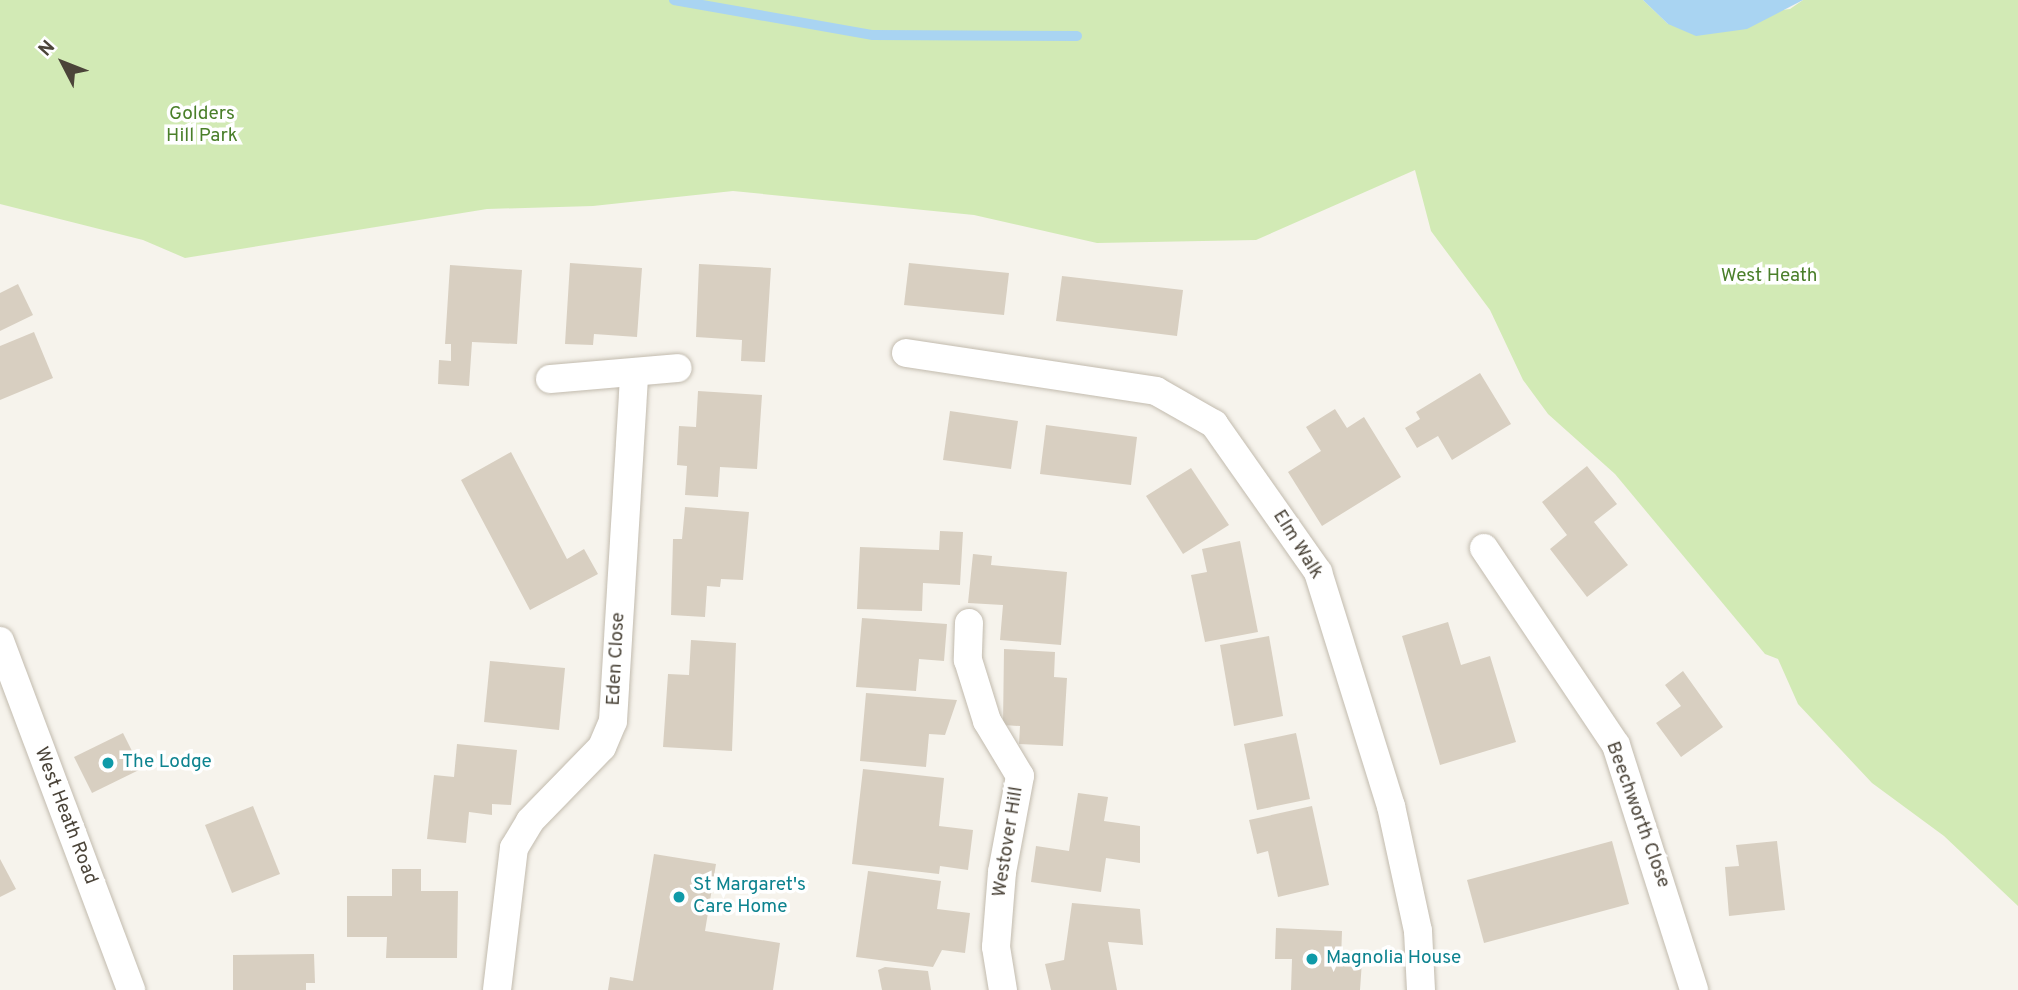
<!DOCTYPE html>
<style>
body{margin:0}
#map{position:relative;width:2018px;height:990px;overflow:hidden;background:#f6f3ec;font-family:Overpass,sans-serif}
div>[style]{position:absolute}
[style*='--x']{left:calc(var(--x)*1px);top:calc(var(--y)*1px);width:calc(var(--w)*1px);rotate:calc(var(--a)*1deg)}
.green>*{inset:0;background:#d2eab5}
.water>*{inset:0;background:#a9d4f2}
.stream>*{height:10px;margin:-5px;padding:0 5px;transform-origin:5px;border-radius:5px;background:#a9d4f2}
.building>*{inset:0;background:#d8cfc1}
.roads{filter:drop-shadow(0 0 2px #c2bbae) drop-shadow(0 0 2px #c2bbae)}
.street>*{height:28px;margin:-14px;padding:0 14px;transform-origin:14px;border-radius:14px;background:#fff}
.dots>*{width:19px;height:19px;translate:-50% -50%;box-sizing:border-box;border:4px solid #fff;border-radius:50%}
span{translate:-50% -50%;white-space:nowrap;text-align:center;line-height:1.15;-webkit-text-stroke:7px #fff;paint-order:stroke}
.park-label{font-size:19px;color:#4a7f2a}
.street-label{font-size:19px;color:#4b4439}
.culture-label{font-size:19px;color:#0d838f}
.left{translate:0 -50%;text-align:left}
.north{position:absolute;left:28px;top:28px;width:70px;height:70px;-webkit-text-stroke:5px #fff;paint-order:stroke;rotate:312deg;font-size:19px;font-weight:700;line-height:28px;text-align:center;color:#4b4439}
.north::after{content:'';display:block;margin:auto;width:24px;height:32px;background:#4b4439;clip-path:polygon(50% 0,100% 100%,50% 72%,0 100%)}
</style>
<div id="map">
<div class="green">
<div style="clip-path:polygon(0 0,1643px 0,1668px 24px,1790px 9px,1803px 0,2018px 0,2018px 906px,1944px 836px,1872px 783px,1798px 704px,1778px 659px,1765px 654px,1615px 474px,1548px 414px,1523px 380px,1490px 310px,1431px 231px,1415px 170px,1256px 240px,1097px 243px,974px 215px,733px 191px,593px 206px,487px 209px,185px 258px,143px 240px,0 204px)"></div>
</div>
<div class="water">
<div style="clip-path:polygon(1643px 0,1803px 0,1747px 29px,1696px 36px,1668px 24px)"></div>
</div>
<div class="stream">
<div style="--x:674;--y:0;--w:202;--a:10"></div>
<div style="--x:873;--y:35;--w:204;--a:0.3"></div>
</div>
<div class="building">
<div style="clip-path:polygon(570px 263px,642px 268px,637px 337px,594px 334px,593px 345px,565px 344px)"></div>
<div style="clip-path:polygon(909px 263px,1009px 273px,1004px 315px,904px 305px)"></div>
<div style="clip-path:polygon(699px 264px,771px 268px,765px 362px,741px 361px,742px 340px,696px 337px)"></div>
<div style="clip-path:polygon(450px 265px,522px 270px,517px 344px,472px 342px,469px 386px,438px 384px,439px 360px,451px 361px,451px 344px,445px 344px)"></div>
<div style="clip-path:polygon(1062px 276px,1183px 290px,1177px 336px,1056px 321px)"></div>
<div style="clip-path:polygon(18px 284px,33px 315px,0 331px,0 293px)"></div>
<div style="clip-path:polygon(34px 332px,53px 378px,0 400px,0 346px)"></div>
<div style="clip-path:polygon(1480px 373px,1511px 424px,1452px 460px,1438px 436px,1417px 448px,1405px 428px,1420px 419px,1416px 412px)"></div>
<div style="clip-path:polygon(698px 391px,762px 395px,757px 469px,720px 467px,718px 497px,685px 495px,687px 466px,677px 465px,679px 426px,696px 427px)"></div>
<div style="clip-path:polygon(1335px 409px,1347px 428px,1364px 417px,1401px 477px,1322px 526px,1288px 472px,1321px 451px,1306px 427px)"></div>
<div style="clip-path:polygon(950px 411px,1018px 421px,1011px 469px,943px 460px)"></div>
<div style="clip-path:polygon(1046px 425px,1137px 437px,1131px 485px,1040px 474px)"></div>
<div style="clip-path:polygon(511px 452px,567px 559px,584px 549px,598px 574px,530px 610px,461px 480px)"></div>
<div style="clip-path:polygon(1587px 466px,1617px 504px,1594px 522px,1628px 565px,1587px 597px,1550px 549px,1567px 535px,1542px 502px)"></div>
<div style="clip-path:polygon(1191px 468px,1229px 525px,1183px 554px,1146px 496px)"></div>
<div style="clip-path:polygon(685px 507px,749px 512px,743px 580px,721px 579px,720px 587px,707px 586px,705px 617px,671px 615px,673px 539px,682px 539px)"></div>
<div style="clip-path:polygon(940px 531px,963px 532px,960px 585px,923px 583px,922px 611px,857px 609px,860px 547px,939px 550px)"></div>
<div style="clip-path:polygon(1240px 541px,1258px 632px,1205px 642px,1191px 575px,1207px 572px,1202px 549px)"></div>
<div style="clip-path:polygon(973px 554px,992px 556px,991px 565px,1067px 572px,1061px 645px,1000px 640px,1003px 605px,968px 603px)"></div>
<div style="clip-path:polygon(862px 618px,947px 624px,944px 661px,919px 659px,916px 691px,856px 687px)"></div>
<div style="clip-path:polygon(1448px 622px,1461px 665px,1490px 656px,1516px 742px,1440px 765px,1402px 636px)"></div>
<div style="clip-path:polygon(1269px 636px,1283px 716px,1234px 726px,1220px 645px)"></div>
<div style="clip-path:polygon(691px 640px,736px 643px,732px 751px,663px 747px,668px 674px,689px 675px)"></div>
<div style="clip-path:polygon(1004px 649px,1055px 652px,1054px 677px,1067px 678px,1063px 746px,1019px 744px,1020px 726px,1003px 725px)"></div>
<div style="clip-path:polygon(490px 661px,565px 668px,559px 730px,484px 722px)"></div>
<div style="clip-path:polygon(1683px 671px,1723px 727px,1681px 757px,1656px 723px,1681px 706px,1665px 685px)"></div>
<div style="clip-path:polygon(866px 693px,957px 700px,945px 735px,929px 734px,926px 767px,860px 761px)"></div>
<div style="clip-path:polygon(123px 733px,141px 769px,92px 793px,74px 757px)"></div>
<div style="clip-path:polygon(1296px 733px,1310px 799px,1257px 810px,1244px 744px)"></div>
<div style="clip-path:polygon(457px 744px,517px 750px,511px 805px,492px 804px,492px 815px,469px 812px,466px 843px,427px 839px,434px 775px,454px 777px)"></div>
<div style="clip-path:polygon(863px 769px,944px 778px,939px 826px,973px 830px,968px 870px,940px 866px,939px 874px,852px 864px)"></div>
<div style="clip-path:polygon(1078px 793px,1108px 797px,1104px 821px,1140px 826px,1140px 863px,1106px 858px,1101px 892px,1031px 882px,1036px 846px,1069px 851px)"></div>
<div style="clip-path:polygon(253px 806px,280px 874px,232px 893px,205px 825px)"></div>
<div style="clip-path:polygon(1312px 806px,1329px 885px,1278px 897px,1268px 851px,1257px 854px,1249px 820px)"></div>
<div style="clip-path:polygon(1612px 841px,1629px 904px,1484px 943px,1467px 880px)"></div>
<div style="clip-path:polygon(1777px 841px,1785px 910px,1729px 916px,1725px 867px,1739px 866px,1736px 845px)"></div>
<div style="clip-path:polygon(654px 854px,716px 864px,705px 931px,780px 943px,773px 990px,608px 990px,610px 977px,633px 981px)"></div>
<div style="clip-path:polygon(0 859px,16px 889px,0 897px)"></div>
<div style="clip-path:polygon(392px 869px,421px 869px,421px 891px,458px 891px,457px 958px,386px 958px,387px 937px,347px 937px,347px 896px,392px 896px)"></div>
<div style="clip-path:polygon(868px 871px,941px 881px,937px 909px,970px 913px,965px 953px,942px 950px,933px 967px,856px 957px)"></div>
<div style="clip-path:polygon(1072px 903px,1140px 909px,1143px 945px,1108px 942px,1117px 990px,1051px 990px,1045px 964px,1064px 960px)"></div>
<div style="clip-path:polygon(1276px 928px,1342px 931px,1341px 960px,1362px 961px,1360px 990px,1291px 990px,1292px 959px,1275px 959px)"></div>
<div style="clip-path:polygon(314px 954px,315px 983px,306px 983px,306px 990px,233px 990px,233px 955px)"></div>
<div style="clip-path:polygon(885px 967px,928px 971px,931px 990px,882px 990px,878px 970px)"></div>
</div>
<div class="roads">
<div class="street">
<div style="--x:906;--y:353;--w:253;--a:8.6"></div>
<div style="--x:1156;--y:391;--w:67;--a:29.6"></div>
<div style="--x:1214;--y:424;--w:181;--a:54.9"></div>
<div style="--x:1318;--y:572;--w:245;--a:72.7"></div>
<div style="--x:1391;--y:806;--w:128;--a:77.8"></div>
<div style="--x:1418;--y:931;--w:59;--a:87.1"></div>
<div style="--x:550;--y:379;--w:128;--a:-4.9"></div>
<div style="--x:1484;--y:548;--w:237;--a:56.2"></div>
<div style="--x:1616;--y:745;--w:257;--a:72.3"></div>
<div style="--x:969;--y:623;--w:37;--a:92"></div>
<div style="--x:968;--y:660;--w:64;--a:72.7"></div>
<div style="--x:987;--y:721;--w:64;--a:59"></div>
<div style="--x:1020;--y:776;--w:98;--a:100.6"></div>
<div style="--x:1002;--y:872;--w:75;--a:94.6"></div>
<div style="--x:996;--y:947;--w:44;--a:80.8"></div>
<div style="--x:0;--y:641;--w:373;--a:69.4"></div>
<div style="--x:497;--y:990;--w:143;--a:-83.2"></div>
<div style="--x:514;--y:848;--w:31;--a:-59"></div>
<div style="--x:530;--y:821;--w:103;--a:-45.8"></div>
<div style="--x:602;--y:747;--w:28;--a:-67"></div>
<div style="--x:613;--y:721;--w:346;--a:-86.5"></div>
</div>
</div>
<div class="dots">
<div style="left:108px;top:763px;background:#0f9aa8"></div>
<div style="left:679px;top:897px;background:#0f9aa8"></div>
<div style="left:1312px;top:959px;background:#0f9aa8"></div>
</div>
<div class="park-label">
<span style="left:202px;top:126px">Golders<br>Hill Park</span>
<span style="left:1769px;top:277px">West Heath</span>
</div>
<div class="street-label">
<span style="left:1297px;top:545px;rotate:58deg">Elm Walk</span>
<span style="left:617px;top:659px;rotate:-87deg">Eden Close</span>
<span style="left:1637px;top:815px;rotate:70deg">Beechworth Close</span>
<span style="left:65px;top:816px;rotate:69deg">West Heath Road</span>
<span style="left:1009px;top:842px;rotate:-81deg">Westover Hill</span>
</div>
<div class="culture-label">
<span class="left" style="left:122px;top:763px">The Lodge</span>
<span class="left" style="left:693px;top:897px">St Margaret's<br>Care Home</span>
<span class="left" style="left:1326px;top:959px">Magnolia House</span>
</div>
<div class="north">N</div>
</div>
